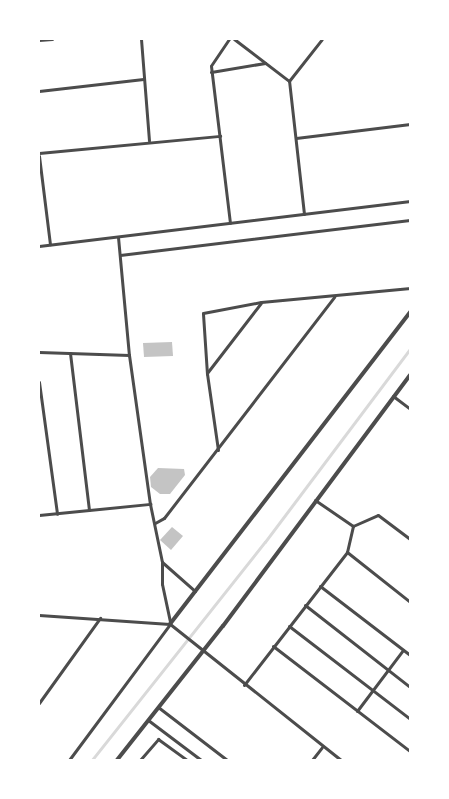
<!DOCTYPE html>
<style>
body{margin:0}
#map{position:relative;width:449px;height:799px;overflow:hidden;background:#fff;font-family:Arial,sans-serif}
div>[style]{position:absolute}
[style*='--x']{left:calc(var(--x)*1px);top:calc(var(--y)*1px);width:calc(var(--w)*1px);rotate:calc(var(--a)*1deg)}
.stream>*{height:2.5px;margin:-1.25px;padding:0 1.25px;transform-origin:1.25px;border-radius:1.25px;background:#d9d9d9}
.building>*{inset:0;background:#c4c4c4}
.minor>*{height:3px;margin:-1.5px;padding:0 1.5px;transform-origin:1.5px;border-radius:1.5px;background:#4c4c4c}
.tertiary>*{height:4px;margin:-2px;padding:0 2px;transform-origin:2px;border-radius:2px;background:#4c4c4c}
span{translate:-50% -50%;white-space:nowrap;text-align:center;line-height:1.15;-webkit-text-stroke:5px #fff;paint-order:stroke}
.frame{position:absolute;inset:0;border:40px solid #fff;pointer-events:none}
</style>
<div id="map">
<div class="stream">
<div style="--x:92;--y:760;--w:278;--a:-51.6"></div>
<div style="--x:265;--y:542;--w:241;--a:-53.1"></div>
</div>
<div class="building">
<div style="clip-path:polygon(172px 342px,173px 356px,144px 357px,143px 343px)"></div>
<div style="clip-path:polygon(158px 468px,184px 469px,185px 475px,170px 494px,160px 494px,151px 487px,150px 477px)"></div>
<div style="clip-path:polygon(172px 527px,183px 536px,171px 550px,160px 540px)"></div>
</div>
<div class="minor">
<div style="--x:141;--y:39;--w:102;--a:85.5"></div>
<div style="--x:229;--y:39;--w:32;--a:124"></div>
<div style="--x:211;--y:66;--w:158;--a:83.1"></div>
<div style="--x:234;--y:39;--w:69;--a:37.4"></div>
<div style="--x:39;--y:40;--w:13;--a:-4"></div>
<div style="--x:211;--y:72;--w:55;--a:-9.5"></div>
<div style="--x:39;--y:91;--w:105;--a:-6.6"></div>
<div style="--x:296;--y:138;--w:115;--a:-7"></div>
<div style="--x:39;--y:153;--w:182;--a:-5.4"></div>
<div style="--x:39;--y:156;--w:89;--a:82.9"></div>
<div style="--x:304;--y:214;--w:134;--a:-96.4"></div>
<div style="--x:289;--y:81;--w:53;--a:-51.8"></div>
<div style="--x:118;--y:237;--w:119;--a:84.7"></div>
<div style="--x:129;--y:355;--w:150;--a:82"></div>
<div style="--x:150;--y:504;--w:59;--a:78.3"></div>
<div style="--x:162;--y:562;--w:44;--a:41.3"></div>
<div style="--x:39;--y:246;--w:374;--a:-6.9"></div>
<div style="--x:120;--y:255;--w:292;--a:-6.9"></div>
<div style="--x:39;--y:352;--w:90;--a:1.9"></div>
<div style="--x:70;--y:353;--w:158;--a:83.1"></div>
<div style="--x:207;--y:373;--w:88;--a:-52.4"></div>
<div style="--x:39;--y:382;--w:133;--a:82.2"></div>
<div style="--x:393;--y:396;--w:21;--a:37"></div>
<div style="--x:218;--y:450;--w:77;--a:-98.2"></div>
<div style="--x:207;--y:374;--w:61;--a:-93.8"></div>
<div style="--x:203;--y:313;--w:59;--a:-10.7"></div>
<div style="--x:261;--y:302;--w:150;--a:-5.4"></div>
<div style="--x:315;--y:500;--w:46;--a:34.4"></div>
<div style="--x:39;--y:515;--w:112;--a:-5.7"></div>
<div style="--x:155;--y:523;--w:10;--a:-29"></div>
<div style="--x:164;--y:518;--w:279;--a:-52.4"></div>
<div style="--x:347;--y:552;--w:80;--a:38.4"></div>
<div style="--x:162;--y:562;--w:22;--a:90"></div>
<div style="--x:162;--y:584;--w:40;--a:78"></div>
<div style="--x:320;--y:586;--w:113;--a:37.5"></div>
<div style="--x:305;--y:605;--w:133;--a:38"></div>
<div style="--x:39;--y:615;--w:131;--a:3.9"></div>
<div style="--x:170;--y:624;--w:218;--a:38.5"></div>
<div style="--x:289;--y:626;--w:153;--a:37.5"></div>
<div style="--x:273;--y:646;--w:173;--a:37.5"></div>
<div style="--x:244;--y:685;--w:168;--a:-52.2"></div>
<div style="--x:347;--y:552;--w:27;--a:-77"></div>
<div style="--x:353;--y:526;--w:27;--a:-24"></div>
<div style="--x:378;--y:515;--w:40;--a:37"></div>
<div style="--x:39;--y:703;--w:105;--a:-54.3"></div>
<div style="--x:158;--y:707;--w:87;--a:37.5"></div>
<div style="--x:357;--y:711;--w:76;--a:-53"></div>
<div style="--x:148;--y:720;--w:66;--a:37"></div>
<div style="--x:69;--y:760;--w:169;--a:-53.4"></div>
<div style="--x:140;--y:760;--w:28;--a:-49"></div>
<div style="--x:158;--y:739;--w:36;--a:36"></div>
<div style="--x:312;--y:760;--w:16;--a:-52"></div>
</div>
<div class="tertiary">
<div style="--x:170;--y:624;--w:394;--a:-52.4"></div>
<div style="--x:117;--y:760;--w:171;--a:-51.7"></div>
<div style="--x:223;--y:626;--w:313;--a:-53.3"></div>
</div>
<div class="frame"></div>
</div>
